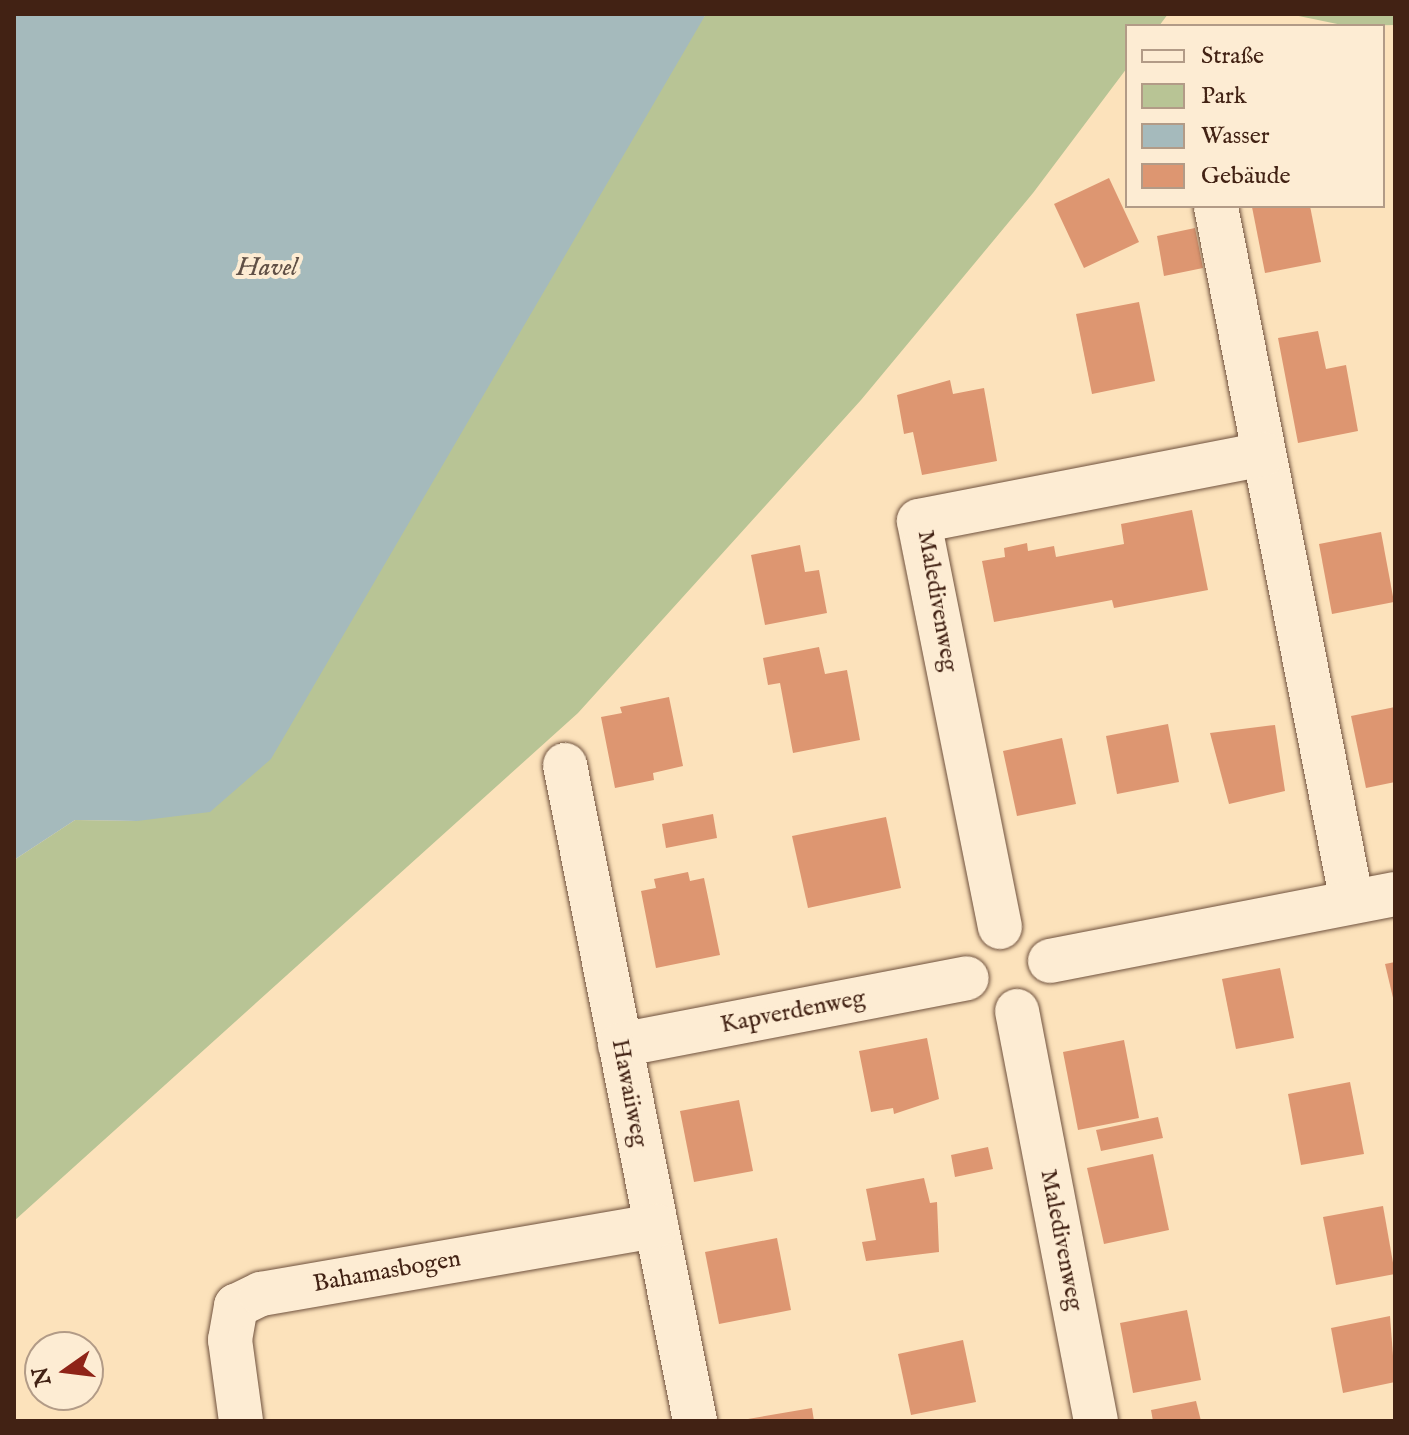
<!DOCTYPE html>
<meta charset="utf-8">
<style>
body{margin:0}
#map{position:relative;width:1409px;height:1435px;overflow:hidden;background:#fce2bb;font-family:"IM FELL English",serif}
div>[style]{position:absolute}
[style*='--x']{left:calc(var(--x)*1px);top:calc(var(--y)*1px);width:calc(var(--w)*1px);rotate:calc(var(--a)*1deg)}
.green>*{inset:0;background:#b8c495}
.water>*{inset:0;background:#a5babc}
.building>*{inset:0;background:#dd9671}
.roads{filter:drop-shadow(0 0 2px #70523e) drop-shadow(0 0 2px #70523e)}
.street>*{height:44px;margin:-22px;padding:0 22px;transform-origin:22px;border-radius:22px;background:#fdecd3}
span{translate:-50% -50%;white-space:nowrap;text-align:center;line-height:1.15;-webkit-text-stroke:8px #fdecd3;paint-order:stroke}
.street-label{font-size:24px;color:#422214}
.water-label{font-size:26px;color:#605046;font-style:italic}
.frame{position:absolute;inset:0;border:16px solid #422214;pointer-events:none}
.legend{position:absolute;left:1125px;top:24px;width:260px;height:184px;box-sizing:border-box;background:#fdecd3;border:2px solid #b29b87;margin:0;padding:10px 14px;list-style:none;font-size:24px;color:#422214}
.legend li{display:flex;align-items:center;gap:16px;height:40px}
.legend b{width:40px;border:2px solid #b29b87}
.north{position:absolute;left:24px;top:1331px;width:80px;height:80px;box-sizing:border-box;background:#fdecd3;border:2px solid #b29b87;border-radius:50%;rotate:256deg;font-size:22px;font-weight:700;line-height:32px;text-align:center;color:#422214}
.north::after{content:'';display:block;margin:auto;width:28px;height:36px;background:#8f2418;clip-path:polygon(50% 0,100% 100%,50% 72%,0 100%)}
</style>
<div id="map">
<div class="green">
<div style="clip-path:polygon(706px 14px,1168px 14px,1159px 26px,1127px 26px,1127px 68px,1033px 193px,861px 400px,578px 713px,14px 1221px,14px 860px,75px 820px,137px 821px)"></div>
<div style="clip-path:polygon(1289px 14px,1395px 14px,1395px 25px,1347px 26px)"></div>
</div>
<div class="water">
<div style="clip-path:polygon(14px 14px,706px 14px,271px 759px,210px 812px,137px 821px,75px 820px,14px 860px)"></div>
</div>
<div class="building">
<div style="clip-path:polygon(1109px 178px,1139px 242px,1084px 268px,1054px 204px)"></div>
<div style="clip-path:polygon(1310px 206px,1321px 262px,1265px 273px,1252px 207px)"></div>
<div style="clip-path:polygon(1195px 228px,1203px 268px,1164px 276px,1157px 236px)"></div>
<div style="clip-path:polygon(1139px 302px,1155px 381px,1092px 394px,1076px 314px)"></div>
<div style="clip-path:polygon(1318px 331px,1326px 369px,1346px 365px,1358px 431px,1298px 443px,1278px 338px)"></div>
<div style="clip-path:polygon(950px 380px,953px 394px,984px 388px,997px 461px,922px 475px,913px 432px,904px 434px,897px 395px)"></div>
<div style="clip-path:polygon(1192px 510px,1208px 590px,1114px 608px,1112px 600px,994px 622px,982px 561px,1005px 557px,1004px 548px,1027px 543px,1028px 551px,1054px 546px,1056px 557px,1124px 544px,1121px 524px)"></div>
<div style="clip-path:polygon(1381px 532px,1394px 602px,1332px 614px,1319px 544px)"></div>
<div style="clip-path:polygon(800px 545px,805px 572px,819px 570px,827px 613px,765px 625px,751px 555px)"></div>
<div style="clip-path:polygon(819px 647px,825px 674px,847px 670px,860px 740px,793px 753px,780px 683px,768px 685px,763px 658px)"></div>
<div style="clip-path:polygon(669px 697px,683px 766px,653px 773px,654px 780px,615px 788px,601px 717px,622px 713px,620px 707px)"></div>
<div style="clip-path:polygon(1395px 707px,1395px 782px,1366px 788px,1351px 716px)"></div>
<div style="clip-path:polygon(1168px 724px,1179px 782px,1117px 794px,1106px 736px)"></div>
<div style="clip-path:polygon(1275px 725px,1285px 791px,1229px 804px,1210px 733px)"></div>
<div style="clip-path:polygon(1062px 738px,1076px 804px,1017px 816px,1003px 751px)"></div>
<div style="clip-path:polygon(713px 814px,717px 838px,666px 848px,662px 824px)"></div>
<div style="clip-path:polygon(886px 817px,901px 888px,808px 908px,792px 836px)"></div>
<div style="clip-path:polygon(688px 872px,690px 881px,704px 878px,720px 955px,656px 968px,641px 891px,656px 888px,654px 879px)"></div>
<div style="clip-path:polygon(1395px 962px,1395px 1002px,1394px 1002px,1385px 964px)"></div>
<div style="clip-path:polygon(1280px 968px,1294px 1038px,1236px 1049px,1222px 979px)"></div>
<div style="clip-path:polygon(927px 1038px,939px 1099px,894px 1114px,893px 1108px,871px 1112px,859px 1051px)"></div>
<div style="clip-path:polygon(1124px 1040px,1139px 1118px,1078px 1130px,1063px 1052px)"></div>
<div style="clip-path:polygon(1350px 1082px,1364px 1154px,1301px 1165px,1288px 1094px)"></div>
<div style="clip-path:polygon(739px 1100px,753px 1171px,694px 1182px,680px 1111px)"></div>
<div style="clip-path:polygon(1158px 1117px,1163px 1138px,1101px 1151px,1096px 1130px)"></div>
<div style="clip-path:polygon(988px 1147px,993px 1169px,955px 1177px,951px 1155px)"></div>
<div style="clip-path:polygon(1153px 1154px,1169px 1230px,1104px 1244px,1087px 1168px)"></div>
<div style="clip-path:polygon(924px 1178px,930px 1203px,937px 1202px,939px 1252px,866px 1261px,862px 1242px,876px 1240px,866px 1189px)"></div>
<div style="clip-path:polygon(1383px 1206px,1395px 1274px,1336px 1285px,1323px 1217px)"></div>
<div style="clip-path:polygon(777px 1238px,791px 1310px,719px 1324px,705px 1252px)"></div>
<div style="clip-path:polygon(1187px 1310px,1201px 1380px,1133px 1393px,1120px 1323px)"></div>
<div style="clip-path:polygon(1390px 1316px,1395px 1382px,1343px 1393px,1331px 1328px)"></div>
<div style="clip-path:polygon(963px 1340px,976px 1402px,911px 1415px,898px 1354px)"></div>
<div style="clip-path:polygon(1196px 1401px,1201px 1421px,1153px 1421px,1151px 1410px)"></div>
<div style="clip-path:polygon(812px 1408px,814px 1421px,748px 1421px,748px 1419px)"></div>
</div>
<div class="roads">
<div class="street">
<div style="--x:1216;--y:207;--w:708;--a:78.93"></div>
<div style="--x:565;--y:765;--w:669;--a:78.79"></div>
<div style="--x:1000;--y:927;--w:414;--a:-101.3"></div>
<div style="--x:919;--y:521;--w:351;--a:-11"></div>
<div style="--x:1050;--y:961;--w:351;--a:-11"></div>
<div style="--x:1017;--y:1011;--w:418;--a:79.1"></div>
<div style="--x:620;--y:1045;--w:353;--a:-10.9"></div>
<div style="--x:241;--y:1421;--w:82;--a:-97.7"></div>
<div style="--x:230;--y:1340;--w:35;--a:-80"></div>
<div style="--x:236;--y:1306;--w:28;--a:-26"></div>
<div style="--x:261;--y:1294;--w:401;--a:-9.8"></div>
</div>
</div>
<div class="street-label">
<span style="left:937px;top:601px;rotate:80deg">Maledivenweg</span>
<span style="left:793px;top:1012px;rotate:-11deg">Kapverdenweg</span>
<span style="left:629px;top:1093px;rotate:79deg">Hawaiiweg</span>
<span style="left:1061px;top:1240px;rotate:79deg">Maledivenweg</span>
<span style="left:387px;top:1272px;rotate:-10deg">Bahamasbogen</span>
</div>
<div class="water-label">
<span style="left:267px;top:268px">Havel</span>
</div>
<div class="frame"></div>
<ul class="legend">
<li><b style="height:10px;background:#fdecd3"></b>Straße</li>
<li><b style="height:22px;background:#b8c495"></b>Park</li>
<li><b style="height:22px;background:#a5babc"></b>Wasser</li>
<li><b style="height:22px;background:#dd9671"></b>Gebäude</li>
</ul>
<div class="north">N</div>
</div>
